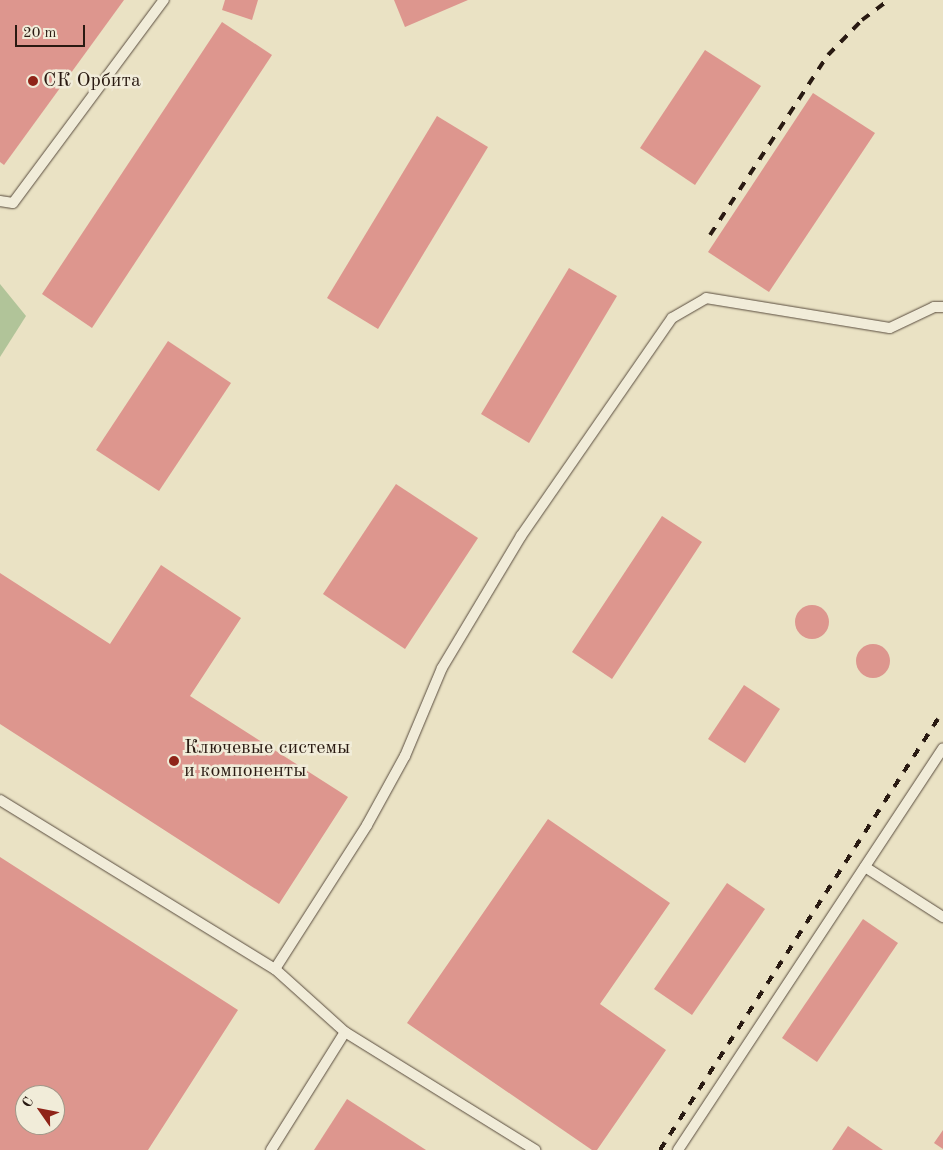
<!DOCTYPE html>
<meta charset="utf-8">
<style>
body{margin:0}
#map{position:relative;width:943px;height:1150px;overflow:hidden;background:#eae2c4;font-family:"Old Standard TT",serif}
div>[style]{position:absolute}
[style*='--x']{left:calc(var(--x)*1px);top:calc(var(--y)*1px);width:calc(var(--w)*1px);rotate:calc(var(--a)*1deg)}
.green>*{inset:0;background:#b1c499}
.building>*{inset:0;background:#dd968e}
.round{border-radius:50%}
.roads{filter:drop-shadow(0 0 1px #594c3e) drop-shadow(0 0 1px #594c3e)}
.lane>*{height:10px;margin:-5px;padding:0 5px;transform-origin:5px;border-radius:5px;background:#f1ecd9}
.rail>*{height:4px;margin-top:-2px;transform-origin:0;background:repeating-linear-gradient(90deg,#291a12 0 9px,transparent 0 18px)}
.dots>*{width:14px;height:14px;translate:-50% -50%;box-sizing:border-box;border:2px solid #f1ecd9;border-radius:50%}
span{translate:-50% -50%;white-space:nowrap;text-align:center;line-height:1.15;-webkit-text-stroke:5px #f1ecd9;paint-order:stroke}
.poi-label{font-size:20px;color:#291a12}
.left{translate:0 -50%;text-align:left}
.north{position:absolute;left:15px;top:1085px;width:50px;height:50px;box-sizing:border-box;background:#f1ecd9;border:1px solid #a19889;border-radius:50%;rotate:303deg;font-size:14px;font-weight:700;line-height:20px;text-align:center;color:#291a12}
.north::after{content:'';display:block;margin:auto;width:18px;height:22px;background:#8f2418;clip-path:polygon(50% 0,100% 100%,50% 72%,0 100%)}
.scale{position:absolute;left:15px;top:25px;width:70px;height:22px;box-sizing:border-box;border:2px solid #291a12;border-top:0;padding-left:6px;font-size:15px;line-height:18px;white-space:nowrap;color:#291a12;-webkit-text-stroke:4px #f1ecd9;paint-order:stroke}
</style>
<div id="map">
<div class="green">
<div style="clip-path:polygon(0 284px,26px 316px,0 357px)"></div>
</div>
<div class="building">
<div style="clip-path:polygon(0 0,124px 0,4px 165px,0 162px)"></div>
<div style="clip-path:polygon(225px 0,258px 0,252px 20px,222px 10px)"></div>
<div style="clip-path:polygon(394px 0,468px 0,405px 27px)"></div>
<div style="clip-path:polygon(222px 22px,272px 55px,92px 328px,42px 294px)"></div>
<div style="clip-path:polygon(705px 50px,761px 86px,695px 185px,640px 148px)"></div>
<div style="clip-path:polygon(813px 93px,875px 133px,769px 292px,708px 252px)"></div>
<div style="clip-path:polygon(437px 116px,488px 147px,378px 329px,327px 298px)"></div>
<div style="clip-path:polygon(569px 268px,617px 296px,529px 443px,481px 414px)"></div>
<div style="clip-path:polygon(168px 341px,231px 383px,159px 491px,96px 450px)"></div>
<div style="clip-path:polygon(396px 484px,478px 538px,405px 649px,323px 594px)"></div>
<div style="clip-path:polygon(662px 516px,702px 542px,612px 679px,572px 652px)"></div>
<div style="clip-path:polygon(161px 565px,241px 618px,190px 696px,348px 797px,279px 904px,0 724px,0 573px,110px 644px)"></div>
<div class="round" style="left:795px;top:605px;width:34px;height:34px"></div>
<div class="round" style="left:856px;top:644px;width:34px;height:34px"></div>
<div style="clip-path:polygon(744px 685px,780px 709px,745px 763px,708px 739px)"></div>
<div style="clip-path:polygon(548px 819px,670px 903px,600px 1004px,666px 1050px,597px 1150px,592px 1150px,407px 1023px)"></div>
<div style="clip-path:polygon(evenodd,0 857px,238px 1010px,148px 1150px,0 1150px,0 857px,25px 1095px,55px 1095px,55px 1125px,25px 1125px,25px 1095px)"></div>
<div style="clip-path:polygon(727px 883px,765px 909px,692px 1015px,654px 989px)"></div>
<div style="clip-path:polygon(863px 919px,898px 943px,817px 1062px,782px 1038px)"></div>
<div style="clip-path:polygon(347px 1099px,426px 1150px,314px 1150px)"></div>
<div style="clip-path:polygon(848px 1126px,883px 1150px,832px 1150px)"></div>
<div style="clip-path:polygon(943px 1130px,943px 1149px,934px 1143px)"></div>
</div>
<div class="roads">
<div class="lane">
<div style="--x:0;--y:201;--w:13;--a:9"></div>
<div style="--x:13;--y:203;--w:253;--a:-53.4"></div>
<div style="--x:0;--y:800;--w:323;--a:31.6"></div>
<div style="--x:275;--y:969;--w:94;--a:42"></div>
<div style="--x:345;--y:1032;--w:224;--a:31.8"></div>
<div style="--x:865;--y:867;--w:93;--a:32.7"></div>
<div style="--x:275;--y:969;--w:171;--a:-57.4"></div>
<div style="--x:367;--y:825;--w:79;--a:-61.2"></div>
<div style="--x:405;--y:756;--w:95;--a:-67.2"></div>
<div style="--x:442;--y:668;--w:154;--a:-59.1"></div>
<div style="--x:521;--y:536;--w:265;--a:-55.3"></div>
<div style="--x:672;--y:318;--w:39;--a:-30"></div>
<div style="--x:706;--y:298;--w:186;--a:9.3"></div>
<div style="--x:890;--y:328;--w:49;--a:-25.5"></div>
<div style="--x:934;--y:307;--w:9;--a:0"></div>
<div style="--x:271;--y:1150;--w:139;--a:-57.9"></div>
<div style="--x:678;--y:1150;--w:481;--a:-56.6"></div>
</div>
</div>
<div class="rail">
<div style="--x:710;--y:235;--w:215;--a:-56.8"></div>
<div style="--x:828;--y:55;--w:49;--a:-45.8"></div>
<div style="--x:862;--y:20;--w:34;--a:-37"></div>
<div style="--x:660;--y:1150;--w:522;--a:-57.19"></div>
</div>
<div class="dots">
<div style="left:33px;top:81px;background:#8f2418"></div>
<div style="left:174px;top:761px;background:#8f2418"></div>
</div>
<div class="poi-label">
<span class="left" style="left:43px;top:81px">СК Орбита</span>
<span class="left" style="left:184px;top:760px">Ключевые системы<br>и компоненты</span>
</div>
<div class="north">С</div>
<div class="scale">20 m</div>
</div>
